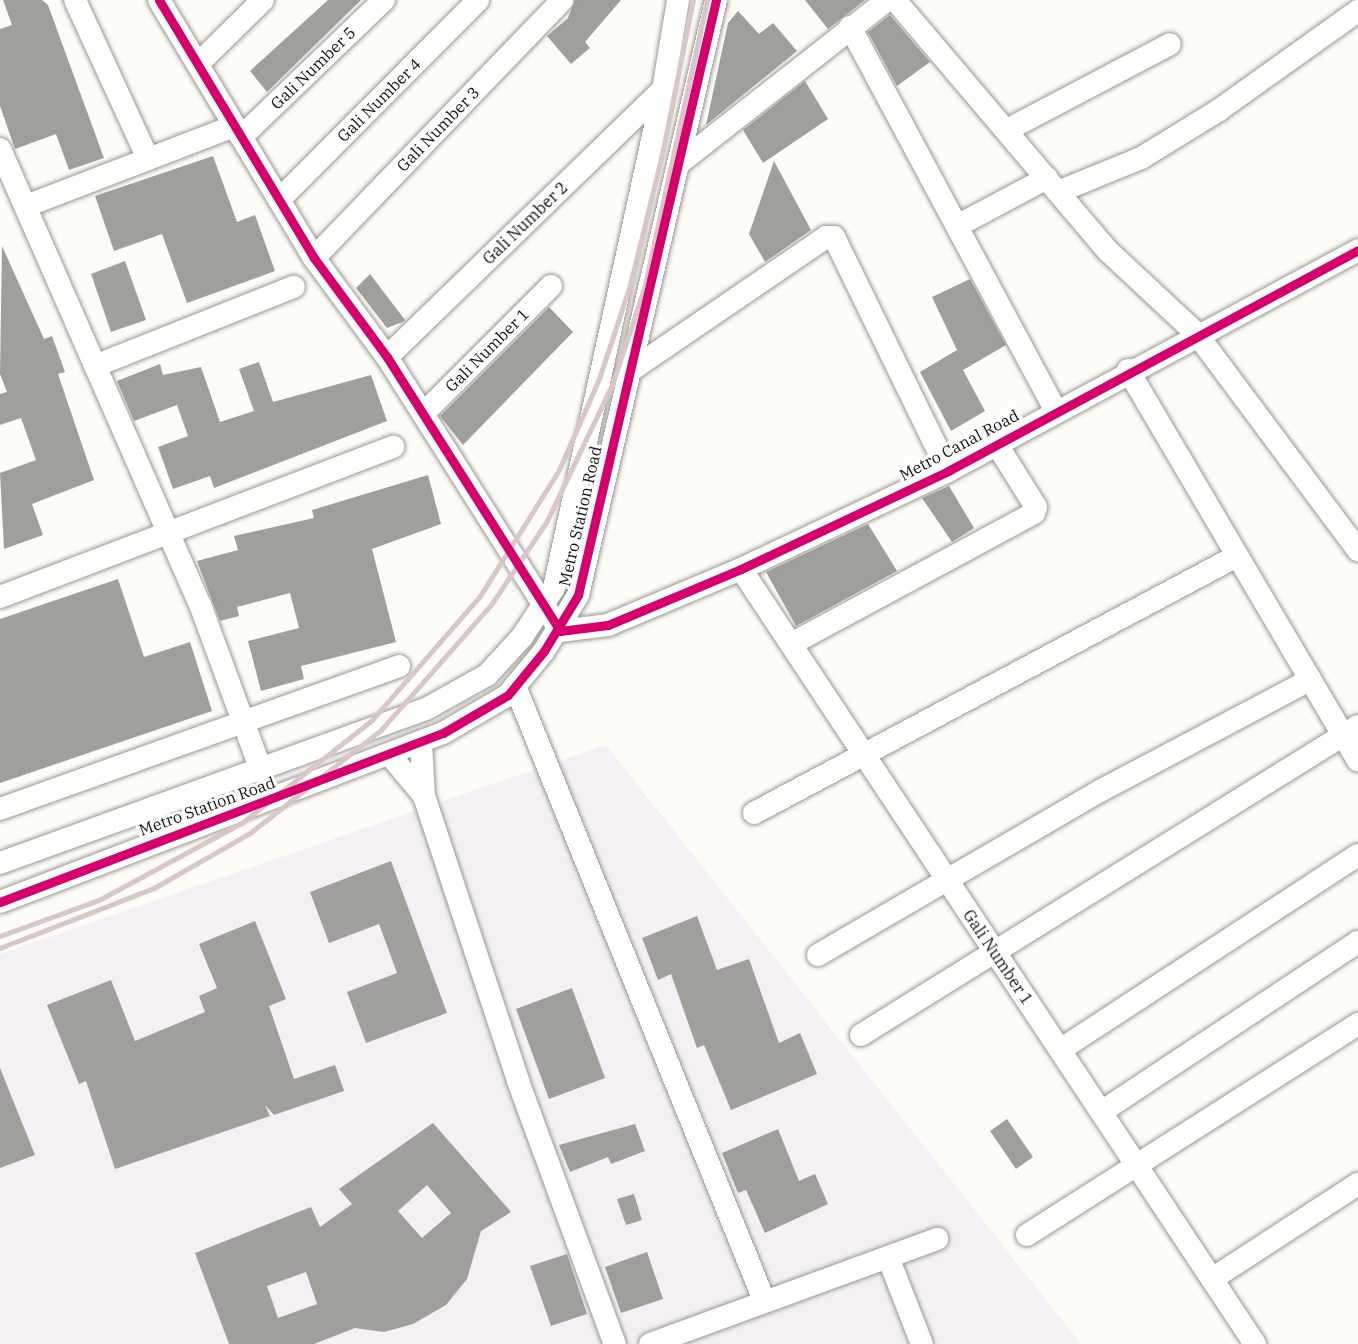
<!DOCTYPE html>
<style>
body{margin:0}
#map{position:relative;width:1358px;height:1344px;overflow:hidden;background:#fdfcf7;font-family:"IBM Plex Serif",serif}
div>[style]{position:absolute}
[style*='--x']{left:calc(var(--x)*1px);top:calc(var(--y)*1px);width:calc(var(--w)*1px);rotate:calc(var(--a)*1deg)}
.industrial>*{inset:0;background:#f5f0f3}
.building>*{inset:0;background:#a19f9c}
.roads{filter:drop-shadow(0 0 2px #979795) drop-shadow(0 0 2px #979795)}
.minor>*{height:22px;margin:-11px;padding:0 11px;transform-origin:11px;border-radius:11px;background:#fffffe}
.rail>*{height:4.5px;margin:-2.25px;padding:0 2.25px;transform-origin:2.25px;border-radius:2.25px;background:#d9c6c7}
.cycleway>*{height:9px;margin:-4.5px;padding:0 4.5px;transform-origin:4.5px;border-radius:4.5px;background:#d6006c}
span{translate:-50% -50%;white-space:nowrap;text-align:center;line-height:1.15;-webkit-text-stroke:6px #fff;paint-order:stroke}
.street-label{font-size:16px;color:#111}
</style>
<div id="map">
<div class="industrial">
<div style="clip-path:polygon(606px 745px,1081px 1344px,0 1344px,0 954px)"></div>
</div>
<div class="building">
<div style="clip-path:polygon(3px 0,42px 0,48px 5px,104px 158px,69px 170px,56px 134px,15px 149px,0 106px,0 29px,12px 25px)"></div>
<div style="clip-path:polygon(328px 0,361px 0,267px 92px,250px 71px)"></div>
<div style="clip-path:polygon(575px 0,621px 0,585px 42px,590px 48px,571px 64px,547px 36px,568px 18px)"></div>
<div style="clip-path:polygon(805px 0,865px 0,828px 29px)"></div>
<div style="clip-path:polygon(738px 11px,759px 34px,773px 23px,797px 51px,706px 125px,728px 23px)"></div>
<div style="clip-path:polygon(890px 15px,930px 62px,897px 86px,868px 32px)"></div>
<div style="clip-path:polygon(805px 81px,828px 119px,763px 163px,743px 130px)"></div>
<div style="clip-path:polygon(213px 156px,237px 222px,255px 215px,275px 271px,187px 303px,162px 234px,114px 251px,95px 196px)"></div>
<div style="clip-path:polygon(774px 161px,811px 230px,765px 262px,749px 234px)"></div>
<div style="clip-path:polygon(2px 246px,44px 339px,52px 336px,65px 372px,58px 374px,94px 480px,32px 504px,43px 535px,4px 549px,0 473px,36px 460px,21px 418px,0 425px,0 394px,7px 392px,0 374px)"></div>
<div style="clip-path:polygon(125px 261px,146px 320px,111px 332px,91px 274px)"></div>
<div style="clip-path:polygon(370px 274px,405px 320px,405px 321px,387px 328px,356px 288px)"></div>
<div style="clip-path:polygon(970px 279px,1006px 345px,963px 370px,985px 411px,951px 431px,920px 372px,957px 350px,932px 297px)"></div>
<div style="clip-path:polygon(549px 307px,573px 332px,463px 445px,440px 416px)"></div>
<div style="clip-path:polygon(259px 362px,273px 402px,371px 375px,387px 421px,214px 488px,210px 476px,173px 489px,158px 447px,188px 436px,177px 405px,134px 421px,117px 381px,160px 364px,163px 375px,201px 367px,220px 422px,254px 411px,239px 369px)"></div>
<div style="clip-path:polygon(428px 475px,441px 524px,372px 549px,396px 642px,301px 666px,304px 679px,261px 691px,248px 641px,299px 628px,290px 593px,237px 607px,239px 616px,220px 621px,197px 561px,238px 550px,234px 536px,314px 518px,312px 510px)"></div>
<div style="clip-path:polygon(949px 486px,974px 528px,952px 542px,922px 498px)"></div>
<div style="clip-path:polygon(868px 524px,897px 571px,796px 626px,766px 572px)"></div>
<div style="clip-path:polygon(118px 579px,144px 657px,190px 642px,212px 711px,0 783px,0 619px)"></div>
<div style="clip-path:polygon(391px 861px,447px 1013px,366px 1043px,347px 992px,397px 973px,379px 924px,329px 943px,310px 892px)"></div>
<div style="clip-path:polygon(697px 916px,717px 970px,749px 959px,779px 1043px,800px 1033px,817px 1074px,731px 1110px,704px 1045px,697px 1048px,671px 974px,658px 980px,642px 938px)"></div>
<div style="clip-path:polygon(255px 921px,286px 999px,269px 1006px,294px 1079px,335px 1065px,344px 1091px,274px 1115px,265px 1105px,270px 1116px,115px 1169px,86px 1081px,79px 1084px,47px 1005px,111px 980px,135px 1041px,205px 1012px,199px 996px,217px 988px,199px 944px)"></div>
<div style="clip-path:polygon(572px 988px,605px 1078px,549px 1099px,516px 1009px)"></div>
<div style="clip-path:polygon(0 1068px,35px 1155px,0 1168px)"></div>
<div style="clip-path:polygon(1007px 1119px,1033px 1157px,1016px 1169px,990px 1131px)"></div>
<div style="clip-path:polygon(evenodd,433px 1123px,511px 1212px,481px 1231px,467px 1279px,446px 1305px,413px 1324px,384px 1332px,355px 1328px,314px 1344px,229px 1344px,195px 1253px,311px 1207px,320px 1227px,352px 1204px,339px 1189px,433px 1123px,427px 1185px,451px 1213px,422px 1238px,398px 1211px,427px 1185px,433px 1123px,306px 1272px,317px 1304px,278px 1318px,267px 1286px,306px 1272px)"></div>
<div style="clip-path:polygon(635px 1124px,645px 1151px,611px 1164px,608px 1157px,570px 1172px,559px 1145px)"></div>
<div style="clip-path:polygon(778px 1129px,799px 1181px,815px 1174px,828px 1204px,765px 1233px,746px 1190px,738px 1193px,722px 1153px)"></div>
<div style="clip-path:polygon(634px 1194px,642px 1220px,626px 1225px,617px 1199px)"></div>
<div style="clip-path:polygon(647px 1252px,663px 1299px,621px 1313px,605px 1267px)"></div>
<div style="clip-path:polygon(567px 1254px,587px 1314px,551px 1326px,530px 1266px)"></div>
</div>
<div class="roads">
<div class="minor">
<div style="--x:75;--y:0;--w:175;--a:65.3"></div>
<div style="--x:159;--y:0;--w:301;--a:59"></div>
<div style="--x:314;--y:258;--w:123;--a:53.6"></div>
<div style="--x:387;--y:357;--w:324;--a:57.7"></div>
<div style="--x:560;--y:631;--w:48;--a:-7.1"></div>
<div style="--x:608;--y:625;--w:144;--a:-22.8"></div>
<div style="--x:741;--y:569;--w:229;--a:-25.3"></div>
<div style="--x:948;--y:471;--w:466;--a:-28.3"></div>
<div style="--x:895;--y:0;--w:329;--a:49.7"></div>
<div style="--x:1108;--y:251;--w:120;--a:43"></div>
<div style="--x:1196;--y:333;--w:271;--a:53.3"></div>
<div style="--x:850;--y:27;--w:434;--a:61.8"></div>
<div style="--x:198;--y:64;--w:91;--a:-44.6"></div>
<div style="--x:1007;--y:130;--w:184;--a:-27.8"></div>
<div style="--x:241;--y:137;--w:198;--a:-43.8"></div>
<div style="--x:0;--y:149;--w:500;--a:66.31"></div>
<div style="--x:201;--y:607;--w:174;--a:69.8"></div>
<div style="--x:682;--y:161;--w:261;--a:-38.1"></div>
<div style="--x:1058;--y:192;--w:90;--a:-22.3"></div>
<div style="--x:1141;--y:158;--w:92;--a:-31.6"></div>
<div style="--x:1219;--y:110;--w:171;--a:-35.5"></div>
<div style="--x:279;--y:200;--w:282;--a:-45.1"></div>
<div style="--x:26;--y:206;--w:223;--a:-21"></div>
<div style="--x:957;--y:226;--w:102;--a:-28.1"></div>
<div style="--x:314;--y:258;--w:358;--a:-46.1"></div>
<div style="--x:387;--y:357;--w:384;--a:-44.1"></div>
<div style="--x:95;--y:366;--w:214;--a:-21.7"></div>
<div style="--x:1128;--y:370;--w:453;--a:59.5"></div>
<div style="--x:627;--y:373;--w:241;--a:-34.3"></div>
<div style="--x:826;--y:237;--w:8;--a:0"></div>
<div style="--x:834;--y:237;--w:260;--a:64"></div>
<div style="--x:423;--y:414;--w:181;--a:-45"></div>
<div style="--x:741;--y:569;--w:930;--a:56.45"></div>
<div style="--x:0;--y:597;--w:421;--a:-20.9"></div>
<div style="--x:791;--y:644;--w:276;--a:-28.3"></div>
<div style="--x:1034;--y:513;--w:6;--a:-72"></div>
<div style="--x:1036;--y:507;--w:75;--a:-122"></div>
<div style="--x:515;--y:686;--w:663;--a:67.93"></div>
<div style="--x:390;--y:755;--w:53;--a:50.3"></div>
<div style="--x:424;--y:796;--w:54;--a:-93.2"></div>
<div style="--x:424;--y:796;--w:300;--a:71.7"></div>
<div style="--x:518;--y:1081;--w:280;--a:69.8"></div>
<div style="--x:0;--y:809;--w:424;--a:-19.7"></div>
<div style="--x:754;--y:813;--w:547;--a:-28.02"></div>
<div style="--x:0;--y:863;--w:453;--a:-19.9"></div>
<div style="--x:426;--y:709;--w:70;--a:-29.1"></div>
<div style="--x:487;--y:675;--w:52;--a:-47.4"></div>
<div style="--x:522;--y:637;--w:59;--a:-56.9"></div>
<div style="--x:554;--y:588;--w:510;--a:-77.65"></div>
<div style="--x:663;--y:90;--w:91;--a:-80.5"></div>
<div style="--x:0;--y:902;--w:474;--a:-20.9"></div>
<div style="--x:443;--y:733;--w:75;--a:-30.3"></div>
<div style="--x:508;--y:695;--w:57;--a:-50.7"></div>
<div style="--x:544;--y:651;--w:66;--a:-58.7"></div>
<div style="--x:578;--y:595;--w:611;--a:-76.94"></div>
<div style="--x:818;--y:955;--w:326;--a:-30.2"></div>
<div style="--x:1100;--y:791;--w:238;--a:-27.9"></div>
<div style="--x:861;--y:1035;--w:585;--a:-31.87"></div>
<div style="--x:1060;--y:1050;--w:356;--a:-33.2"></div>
<div style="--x:1101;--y:1112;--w:308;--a:-33.5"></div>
<div style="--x:1027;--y:1235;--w:393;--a:-32.5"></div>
<div style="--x:888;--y:1257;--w:93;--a:68.7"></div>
<div style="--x:1212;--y:1279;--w:174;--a:-33.1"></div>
<div style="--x:650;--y:1344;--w:306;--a:-20.1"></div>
</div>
</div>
<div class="rail">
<div style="--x:0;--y:936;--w:105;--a:-20"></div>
<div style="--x:99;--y:900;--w:164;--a:-28.4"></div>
<div style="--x:243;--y:822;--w:164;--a:-38.3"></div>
<div style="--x:372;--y:720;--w:164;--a:-48.9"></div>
<div style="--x:480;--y:596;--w:149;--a:-57.9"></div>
<div style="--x:559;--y:470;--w:99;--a:-66.3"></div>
<div style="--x:599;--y:379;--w:99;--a:-71.7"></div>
<div style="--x:630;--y:285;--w:134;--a:-76.2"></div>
<div style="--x:662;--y:155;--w:158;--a:-78.7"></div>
<div style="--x:0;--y:948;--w:165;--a:-21.3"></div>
<div style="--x:154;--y:888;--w:111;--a:-29.8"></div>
<div style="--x:250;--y:833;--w:167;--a:-38.2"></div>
<div style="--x:381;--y:730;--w:167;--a:-48.7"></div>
<div style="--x:491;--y:605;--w:101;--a:-56.3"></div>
<div style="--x:547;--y:521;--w:151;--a:-64.5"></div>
<div style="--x:612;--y:385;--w:101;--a:-71.6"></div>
<div style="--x:644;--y:289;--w:296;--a:-77.7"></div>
</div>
<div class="cycleway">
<div style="--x:159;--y:0;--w:301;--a:59"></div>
<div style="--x:314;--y:258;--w:123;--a:53.6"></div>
<div style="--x:387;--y:357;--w:324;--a:57.7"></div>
<div style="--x:560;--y:631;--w:48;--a:-7.1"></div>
<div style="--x:608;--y:625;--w:144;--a:-22.8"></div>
<div style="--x:741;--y:569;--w:229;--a:-25.3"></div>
<div style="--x:948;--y:471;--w:466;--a:-28.3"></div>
<div style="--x:0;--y:902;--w:474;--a:-20.9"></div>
<div style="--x:443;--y:733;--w:75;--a:-30.3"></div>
<div style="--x:508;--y:695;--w:57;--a:-50.7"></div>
<div style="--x:544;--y:651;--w:66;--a:-58.7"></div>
<div style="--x:578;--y:595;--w:611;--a:-76.94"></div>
</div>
<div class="street-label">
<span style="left:313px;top:68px;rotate:-44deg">Gali Number 5</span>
<span style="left:379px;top:100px;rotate:-45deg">Gali Number 4</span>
<span style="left:438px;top:129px;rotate:-46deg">Gali Number 3</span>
<span style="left:525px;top:223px;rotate:-44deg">Gali Number 2</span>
<span style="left:487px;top:350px;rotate:-45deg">Gali Number 1</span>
<span style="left:959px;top:445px;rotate:-28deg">Metro Canal Road</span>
<span style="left:580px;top:516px;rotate:-77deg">Metro Station Road</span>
<span style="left:207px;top:806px;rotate:-20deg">Metro Station Road</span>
<span style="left:998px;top:957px;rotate:56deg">Gali Number 1</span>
</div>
</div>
